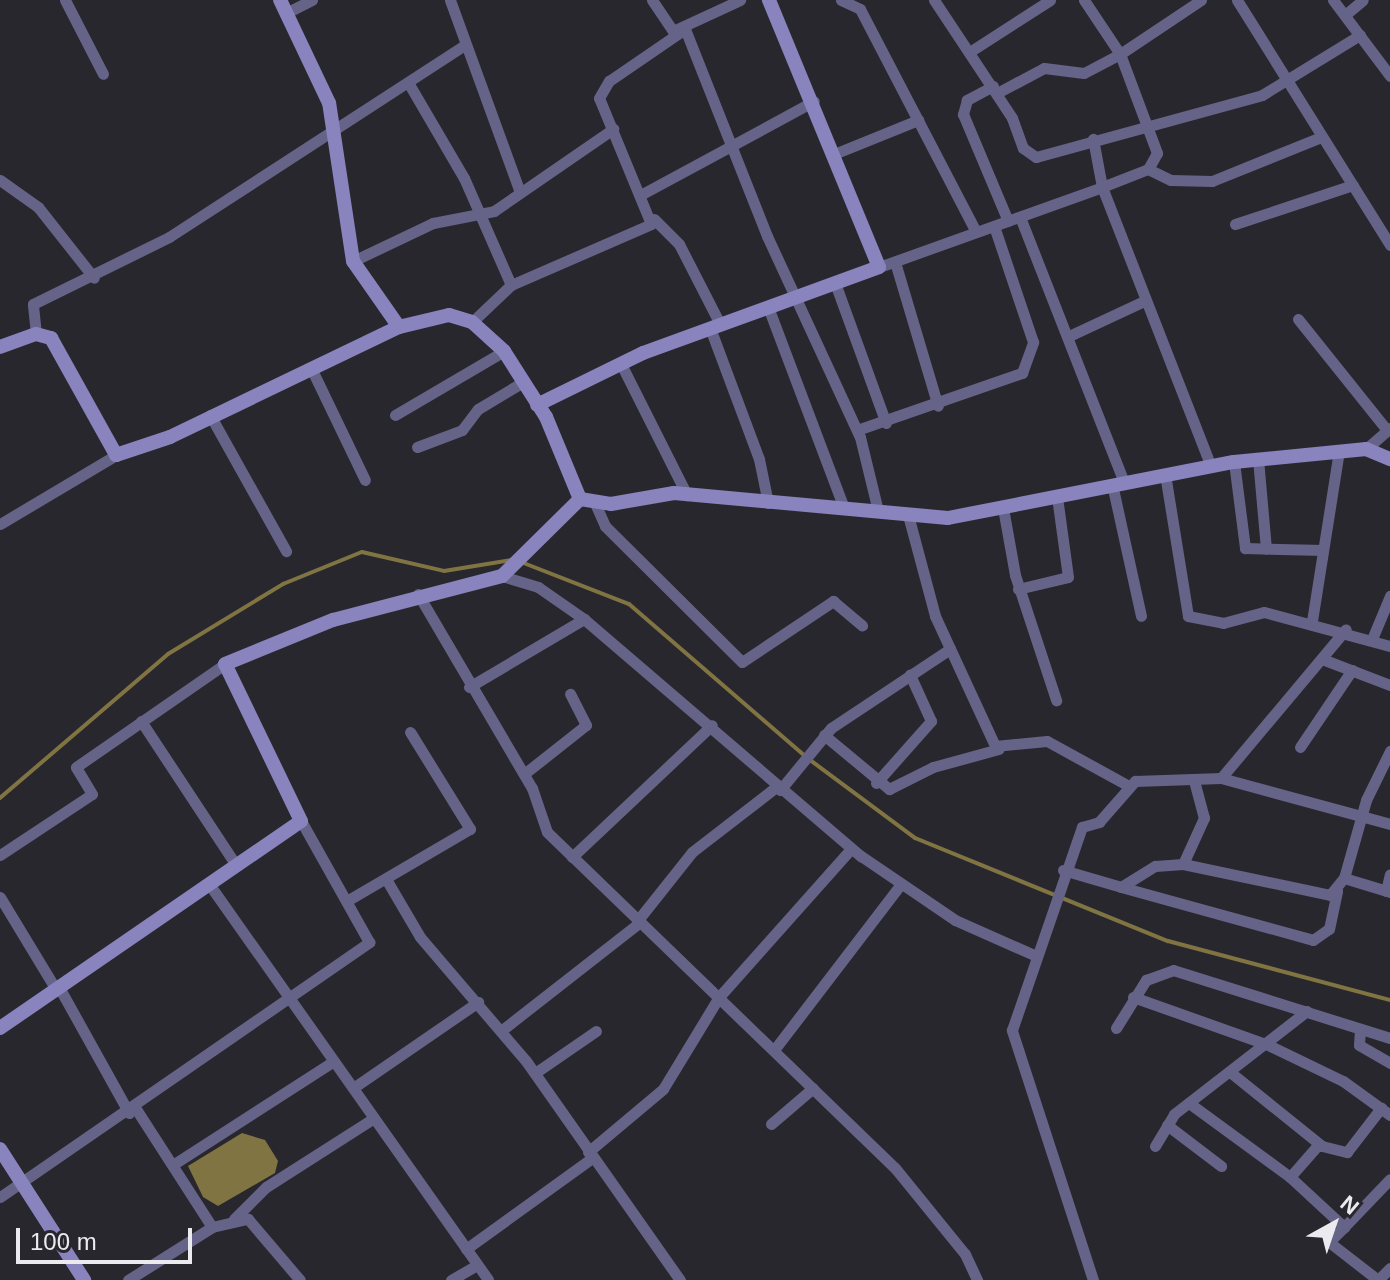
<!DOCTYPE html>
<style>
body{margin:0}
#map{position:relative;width:1390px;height:1280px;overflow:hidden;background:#28272d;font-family:Helvetica,sans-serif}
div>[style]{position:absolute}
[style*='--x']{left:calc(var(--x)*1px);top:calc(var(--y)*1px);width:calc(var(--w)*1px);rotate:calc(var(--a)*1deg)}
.water>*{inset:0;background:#807443}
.stream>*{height:4px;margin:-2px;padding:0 2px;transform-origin:2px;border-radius:2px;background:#807443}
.street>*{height:11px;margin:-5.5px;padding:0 5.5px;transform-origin:5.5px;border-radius:5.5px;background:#666388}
.secondary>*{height:14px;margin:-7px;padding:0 7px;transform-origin:7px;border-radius:7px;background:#8983be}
span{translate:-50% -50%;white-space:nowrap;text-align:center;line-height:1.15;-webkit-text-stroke:7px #28272d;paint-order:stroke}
.north{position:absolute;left:1294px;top:1184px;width:80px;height:80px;-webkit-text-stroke:6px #28272d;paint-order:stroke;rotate:40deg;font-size:22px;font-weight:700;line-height:32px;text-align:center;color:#ebebef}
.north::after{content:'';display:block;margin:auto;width:28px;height:36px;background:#ebebef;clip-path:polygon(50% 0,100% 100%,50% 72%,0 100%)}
.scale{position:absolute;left:16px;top:1228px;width:176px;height:36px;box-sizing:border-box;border:4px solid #ebebef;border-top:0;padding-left:10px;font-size:24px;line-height:28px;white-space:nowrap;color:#ebebef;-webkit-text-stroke:6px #28272d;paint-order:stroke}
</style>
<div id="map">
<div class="water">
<div style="clip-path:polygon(242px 1133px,265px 1140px,278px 1161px,275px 1173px,218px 1206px,203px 1197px,188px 1166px)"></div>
</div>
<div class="stream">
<div style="--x:521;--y:562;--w:116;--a:21.3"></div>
<div style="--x:629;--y:604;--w:234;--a:40.8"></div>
<div style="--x:806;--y:757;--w:136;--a:36.6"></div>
<div style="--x:915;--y:838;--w:273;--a:22.2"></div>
<div style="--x:1168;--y:941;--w:230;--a:14.9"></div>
<div style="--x:0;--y:798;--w:221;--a:-40.6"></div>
<div style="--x:168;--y:654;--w:135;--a:-31.3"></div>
<div style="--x:283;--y:584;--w:85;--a:-22.1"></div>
<div style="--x:362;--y:552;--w:84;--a:13"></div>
<div style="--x:444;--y:571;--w:69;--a:-9.2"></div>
</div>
<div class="street">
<div style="--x:65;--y:0;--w:83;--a:62.8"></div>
<div style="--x:450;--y:0;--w:202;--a:70"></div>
<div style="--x:652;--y:0;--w:37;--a:56"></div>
<div style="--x:673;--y:31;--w:74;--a:-24.8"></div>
<div style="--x:841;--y:0;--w:21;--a:25"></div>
<div style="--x:860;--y:9;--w:251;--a:62.5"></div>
<div style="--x:934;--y:0;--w:141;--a:56.5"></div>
<div style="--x:1012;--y:118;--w:32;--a:70"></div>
<div style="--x:1023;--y:148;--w:16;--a:35"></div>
<div style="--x:1036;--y:157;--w:234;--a:-15.3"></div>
<div style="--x:1262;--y:95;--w:115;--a:-31.5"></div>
<div style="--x:1201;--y:0;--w:97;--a:146.3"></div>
<div style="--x:1120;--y:54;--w:106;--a:69.5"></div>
<div style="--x:1157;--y:153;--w:18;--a:119"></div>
<div style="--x:1148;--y:169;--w:49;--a:158.6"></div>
<div style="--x:1102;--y:187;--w:300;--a:68.7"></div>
<div style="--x:1237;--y:0;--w:289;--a:58"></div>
<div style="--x:1333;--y:0;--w:95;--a:53.1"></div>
<div style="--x:288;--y:12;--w:27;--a:-27"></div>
<div style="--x:1345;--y:15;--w:23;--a:-40"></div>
<div style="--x:971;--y:51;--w:94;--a:-32.8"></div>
<div style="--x:409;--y:84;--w:109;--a:59.7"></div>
<div style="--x:464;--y:178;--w:117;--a:66.3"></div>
<div style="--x:993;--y:86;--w:30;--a:152"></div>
<div style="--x:967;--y:100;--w:15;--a:106"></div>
<div style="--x:963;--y:114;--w:116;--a:67.2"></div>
<div style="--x:997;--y:93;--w:53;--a:-28"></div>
<div style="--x:1044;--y:68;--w:40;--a:7.1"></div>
<div style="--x:1084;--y:73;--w:41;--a:-27.8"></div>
<div style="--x:1120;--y:54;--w:65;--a:-123.7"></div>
<div style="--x:834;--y:154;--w:91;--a:-22"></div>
<div style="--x:1148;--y:169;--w:25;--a:26"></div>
<div style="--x:1171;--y:180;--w:41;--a:1.4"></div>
<div style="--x:1212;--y:181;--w:118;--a:-22"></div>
<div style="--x:0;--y:180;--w:47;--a:35.4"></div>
<div style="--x:38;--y:207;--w:90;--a:51.7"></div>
<div style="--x:644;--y:193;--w:193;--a:-28.4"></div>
<div style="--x:1020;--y:217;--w:285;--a:68.6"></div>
<div style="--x:654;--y:219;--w:35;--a:45"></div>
<div style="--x:679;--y:244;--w:90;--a:62.9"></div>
<div style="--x:1235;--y:224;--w:124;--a:-18.3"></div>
<div style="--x:353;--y:261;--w:89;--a:-25.4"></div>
<div style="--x:433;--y:223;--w:62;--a:-11.1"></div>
<div style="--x:494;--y:211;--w:145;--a:-34.6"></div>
<div style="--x:895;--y:262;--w:150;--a:73.4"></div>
<div style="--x:879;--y:267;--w:237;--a:-19.7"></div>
<div style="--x:1102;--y:187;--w:49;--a:-100.6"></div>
<div style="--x:835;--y:283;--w:149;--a:70"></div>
<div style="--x:768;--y:307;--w:213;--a:69.3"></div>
<div style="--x:1298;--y:319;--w:142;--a:51.3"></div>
<div style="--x:472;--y:322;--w:54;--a:-43.5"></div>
<div style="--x:511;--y:285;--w:153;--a:-23.5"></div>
<div style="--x:651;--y:224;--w:136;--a:-112.4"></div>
<div style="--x:599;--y:98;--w:20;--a:-60"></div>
<div style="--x:609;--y:81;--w:92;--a:-34.4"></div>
<div style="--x:685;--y:29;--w:223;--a:68.4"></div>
<div style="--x:767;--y:236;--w:221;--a:65.2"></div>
<div style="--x:860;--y:437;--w:76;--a:76.3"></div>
<div style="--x:710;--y:328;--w:140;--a:69.5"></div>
<div style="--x:759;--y:459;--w:45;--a:78.4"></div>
<div style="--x:36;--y:334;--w:30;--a:-96"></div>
<div style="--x:33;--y:304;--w:152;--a:-26.2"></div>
<div style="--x:169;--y:237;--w:353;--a:-33"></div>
<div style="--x:1069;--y:336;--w:81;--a:-25"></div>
<div style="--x:621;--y:364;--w:147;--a:63.3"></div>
<div style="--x:312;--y:370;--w:122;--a:64.3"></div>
<div style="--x:210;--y:415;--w:156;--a:60.8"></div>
<div style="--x:395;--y:415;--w:126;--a:-30.4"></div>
<div style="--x:857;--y:430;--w:175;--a:-19.1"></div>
<div style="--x:1022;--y:373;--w:33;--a:-70"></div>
<div style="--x:1033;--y:342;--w:122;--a:-108.6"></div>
<div style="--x:417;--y:447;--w:48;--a:-20.7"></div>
<div style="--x:462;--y:430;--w:26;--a:-53"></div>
<div style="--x:478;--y:409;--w:52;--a:-31"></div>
<div style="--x:1366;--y:449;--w:32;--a:-41"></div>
<div style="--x:1258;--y:459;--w:90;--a:84.9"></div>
<div style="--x:1234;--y:462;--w:87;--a:82.7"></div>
<div style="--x:1245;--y:548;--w:78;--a:1.5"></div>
<div style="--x:1165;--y:474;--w:144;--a:80.8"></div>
<div style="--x:1188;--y:616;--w:36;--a:11"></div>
<div style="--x:1223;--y:623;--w:42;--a:-15"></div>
<div style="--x:1264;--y:612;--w:131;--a:15.1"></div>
<div style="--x:1112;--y:484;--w:135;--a:77.6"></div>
<div style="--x:594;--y:501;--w:27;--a:66"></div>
<div style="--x:605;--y:526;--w:193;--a:44.8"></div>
<div style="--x:742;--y:662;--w:110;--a:-33.8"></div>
<div style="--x:833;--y:601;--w:38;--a:40"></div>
<div style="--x:1003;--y:508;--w:68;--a:79.8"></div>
<div style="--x:1015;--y:575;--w:132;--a:71.8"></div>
<div style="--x:908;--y:515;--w:105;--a:75"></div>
<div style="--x:935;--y:616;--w:143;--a:65.2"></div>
<div style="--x:995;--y:746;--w:52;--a:-5.5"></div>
<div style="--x:1047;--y:741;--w:94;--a:28.8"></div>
<div style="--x:0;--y:524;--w:135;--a:-30.7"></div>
<div style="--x:502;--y:576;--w:38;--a:17"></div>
<div style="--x:538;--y:587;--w:56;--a:34.8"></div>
<div style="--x:584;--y:619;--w:365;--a:40.6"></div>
<div style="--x:861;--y:856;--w:114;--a:34.2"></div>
<div style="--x:955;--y:920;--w:86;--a:23.9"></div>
<div style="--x:1018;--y:589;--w:51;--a:-13.5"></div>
<div style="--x:1068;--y:577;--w:81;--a:-97.8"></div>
<div style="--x:418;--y:594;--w:225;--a:59.6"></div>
<div style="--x:532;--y:788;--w:46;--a:71.2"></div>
<div style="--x:547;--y:832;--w:484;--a:44"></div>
<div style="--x:895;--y:1168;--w:111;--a:50.9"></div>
<div style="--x:965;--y:1254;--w:29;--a:65"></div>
<div style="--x:1312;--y:621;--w:172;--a:-81"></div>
<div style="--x:1372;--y:639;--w:47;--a:-67.3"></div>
<div style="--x:1322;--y:659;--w:73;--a:20.9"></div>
<div style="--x:469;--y:687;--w:134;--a:-30.6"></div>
<div style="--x:141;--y:721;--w:173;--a:56.6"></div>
<div style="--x:824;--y:735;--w:85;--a:39.7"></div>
<div style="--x:889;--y:789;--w:49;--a:-26.6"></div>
<div style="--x:933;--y:767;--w:68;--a:-15.3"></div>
<div style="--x:1300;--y:747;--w:93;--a:-56"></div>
<div style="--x:524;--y:774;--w:79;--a:-38.3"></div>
<div style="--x:586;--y:725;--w:35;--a:-117"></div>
<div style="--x:1221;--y:778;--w:194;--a:-50"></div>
<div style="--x:876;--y:783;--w:83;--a:-48.4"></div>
<div style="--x:931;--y:721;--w:51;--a:-114.5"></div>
<div style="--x:780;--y:790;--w:80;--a:-50.6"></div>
<div style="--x:831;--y:728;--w:143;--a:-33.6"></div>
<div style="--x:0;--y:855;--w:110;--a:-33.5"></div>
<div style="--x:92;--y:794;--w:31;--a:-121"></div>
<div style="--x:76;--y:767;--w:181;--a:-34.7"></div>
<div style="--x:572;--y:857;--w:192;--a:-43.3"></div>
<div style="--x:1183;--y:864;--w:51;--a:-65.5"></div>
<div style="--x:1204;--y:818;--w:38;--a:-105"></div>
<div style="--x:1063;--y:870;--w:60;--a:16.3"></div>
<div style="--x:1121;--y:887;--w:40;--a:-32"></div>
<div style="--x:1155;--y:866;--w:28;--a:-4"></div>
<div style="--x:1183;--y:864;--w:150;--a:11.9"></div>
<div style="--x:1330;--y:895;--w:22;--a:-51"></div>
<div style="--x:1344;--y:878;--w:81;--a:-74.2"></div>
<div style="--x:1366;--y:800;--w:55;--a:-63.9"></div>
<div style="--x:1344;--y:878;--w:48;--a:16.9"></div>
<div style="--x:386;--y:879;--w:67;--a:59.6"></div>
<div style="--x:420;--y:937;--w:163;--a:49.5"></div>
<div style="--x:526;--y:1061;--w:268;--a:54.9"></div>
<div style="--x:209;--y:884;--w:484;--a:54.8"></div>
<div style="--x:1121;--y:887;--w:199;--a:15.4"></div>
<div style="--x:1313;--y:940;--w:19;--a:-35"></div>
<div style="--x:1329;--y:929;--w:39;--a:-78"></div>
<div style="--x:1386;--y:891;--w:17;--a:-77"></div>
<div style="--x:0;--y:897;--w:110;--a:58.8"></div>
<div style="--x:350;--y:899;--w:139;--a:-30.3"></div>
<div style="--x:470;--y:829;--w:114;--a:-121.7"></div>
<div style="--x:638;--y:920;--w:87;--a:-51.5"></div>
<div style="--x:692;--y:852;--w:106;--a:-37.7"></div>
<div style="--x:60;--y:989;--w:142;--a:60.9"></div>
<div style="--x:1133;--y:997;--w:141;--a:19.5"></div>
<div style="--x:1266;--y:1044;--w:85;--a:25.7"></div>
<div style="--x:1343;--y:1081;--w:58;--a:35.9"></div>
<div style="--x:1116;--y:1028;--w:57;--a:-58"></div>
<div style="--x:1146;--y:980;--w:29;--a:-20"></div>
<div style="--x:1173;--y:970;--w:227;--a:17.4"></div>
<div style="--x:502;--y:1030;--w:175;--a:-38"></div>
<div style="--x:1360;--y:1030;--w:15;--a:94"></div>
<div style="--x:1359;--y:1045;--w:36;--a:30"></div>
<div style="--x:774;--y:1050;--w:209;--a:-52.6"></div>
<div style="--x:1230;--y:1072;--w:118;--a:38.8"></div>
<div style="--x:535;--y:1073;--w:74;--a:-34.5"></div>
<div style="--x:353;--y:1088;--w:152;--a:-34.5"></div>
<div style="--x:1189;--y:1103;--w:125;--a:36.2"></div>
<div style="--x:1290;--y:1177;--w:74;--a:42.8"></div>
<div style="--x:1344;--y:1227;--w:21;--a:135"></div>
<div style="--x:1329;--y:1242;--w:62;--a:37.8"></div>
<div style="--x:1378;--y:1280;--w:17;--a:-45"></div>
<div style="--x:136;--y:1109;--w:140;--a:57.2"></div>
<div style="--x:771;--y:1124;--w:55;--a:-40.6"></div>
<div style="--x:1167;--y:1125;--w:68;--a:37.2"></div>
<div style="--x:1155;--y:1146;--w:37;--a:-59"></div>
<div style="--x:1174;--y:1114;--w:168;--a:-37.8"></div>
<div style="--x:588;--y:1152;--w:98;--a:-40"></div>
<div style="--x:663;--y:1089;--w:108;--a:-58.7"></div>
<div style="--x:719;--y:997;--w:198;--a:-48.3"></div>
<div style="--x:174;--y:1164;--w:190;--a:-32.8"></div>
<div style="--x:1290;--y:1177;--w:43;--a:-48.8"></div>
<div style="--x:1318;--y:1145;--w:30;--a:14"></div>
<div style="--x:1347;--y:1152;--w:56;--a:-52.3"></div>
<div style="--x:0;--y:1197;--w:449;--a:-34.6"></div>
<div style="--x:369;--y:942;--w:139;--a:-119.3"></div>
<div style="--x:234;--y:1219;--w:45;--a:-45"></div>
<div style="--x:266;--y:1187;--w:128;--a:-32.6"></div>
<div style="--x:1344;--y:1227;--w:66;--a:-46.2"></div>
<div style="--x:466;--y:1249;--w:155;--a:-35.8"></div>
<div style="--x:128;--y:1280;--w:99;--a:-32.2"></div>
<div style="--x:212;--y:1227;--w:37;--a:-13"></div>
<div style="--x:248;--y:1219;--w:80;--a:49.6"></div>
<div style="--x:451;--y:1280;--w:30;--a:-30"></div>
<div style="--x:1093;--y:1280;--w:263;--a:-108"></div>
<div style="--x:1012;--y:1030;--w:215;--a:-71"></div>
<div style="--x:1082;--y:827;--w:18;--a:-16"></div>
<div style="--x:1099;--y:822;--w:55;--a:-48.7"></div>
<div style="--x:1135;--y:781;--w:86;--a:-2"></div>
<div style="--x:1221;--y:778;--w:175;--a:15.2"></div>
</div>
<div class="secondary">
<div style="--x:0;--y:347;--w:38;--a:-20"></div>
<div style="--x:36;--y:334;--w:16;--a:15"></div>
<div style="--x:51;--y:338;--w:134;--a:60.9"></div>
<div style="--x:116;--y:455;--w:57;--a:-18.4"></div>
<div style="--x:170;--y:437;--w:254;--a:-25.7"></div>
<div style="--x:537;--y:405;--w:118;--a:-26.1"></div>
<div style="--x:643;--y:353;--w:251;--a:-20"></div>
<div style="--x:879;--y:267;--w:289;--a:-112.4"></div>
<div style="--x:580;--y:499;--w:31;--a:9"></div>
<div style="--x:611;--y:504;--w:64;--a:-9.9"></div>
<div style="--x:674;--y:493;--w:275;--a:5.2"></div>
<div style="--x:948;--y:518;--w:291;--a:-11.1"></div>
<div style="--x:1234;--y:462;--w:133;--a:-5.6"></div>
<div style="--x:1366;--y:449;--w:26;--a:23"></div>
<div style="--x:0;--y:1028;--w:365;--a:-34.5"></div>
<div style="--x:301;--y:821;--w:174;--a:-115.8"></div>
<div style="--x:225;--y:664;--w:117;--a:-22.2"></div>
<div style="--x:333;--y:620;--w:175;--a:-14.6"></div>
<div style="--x:502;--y:576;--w:110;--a:-44.6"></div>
<div style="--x:580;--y:499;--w:89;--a:-112.5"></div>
<div style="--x:546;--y:417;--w:78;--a:-122.5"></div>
<div style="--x:504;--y:351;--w:43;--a:-137.8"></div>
<div style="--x:472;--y:322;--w:24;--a:-163"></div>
<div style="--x:449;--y:315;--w:51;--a:166.5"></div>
<div style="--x:399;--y:327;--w:80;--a:-124.9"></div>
<div style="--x:353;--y:261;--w:160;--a:-98.6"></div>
<div style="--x:329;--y:103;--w:114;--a:-115.4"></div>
<div style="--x:0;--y:1149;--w:156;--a:57.3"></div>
</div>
<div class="north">N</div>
<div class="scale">100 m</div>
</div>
